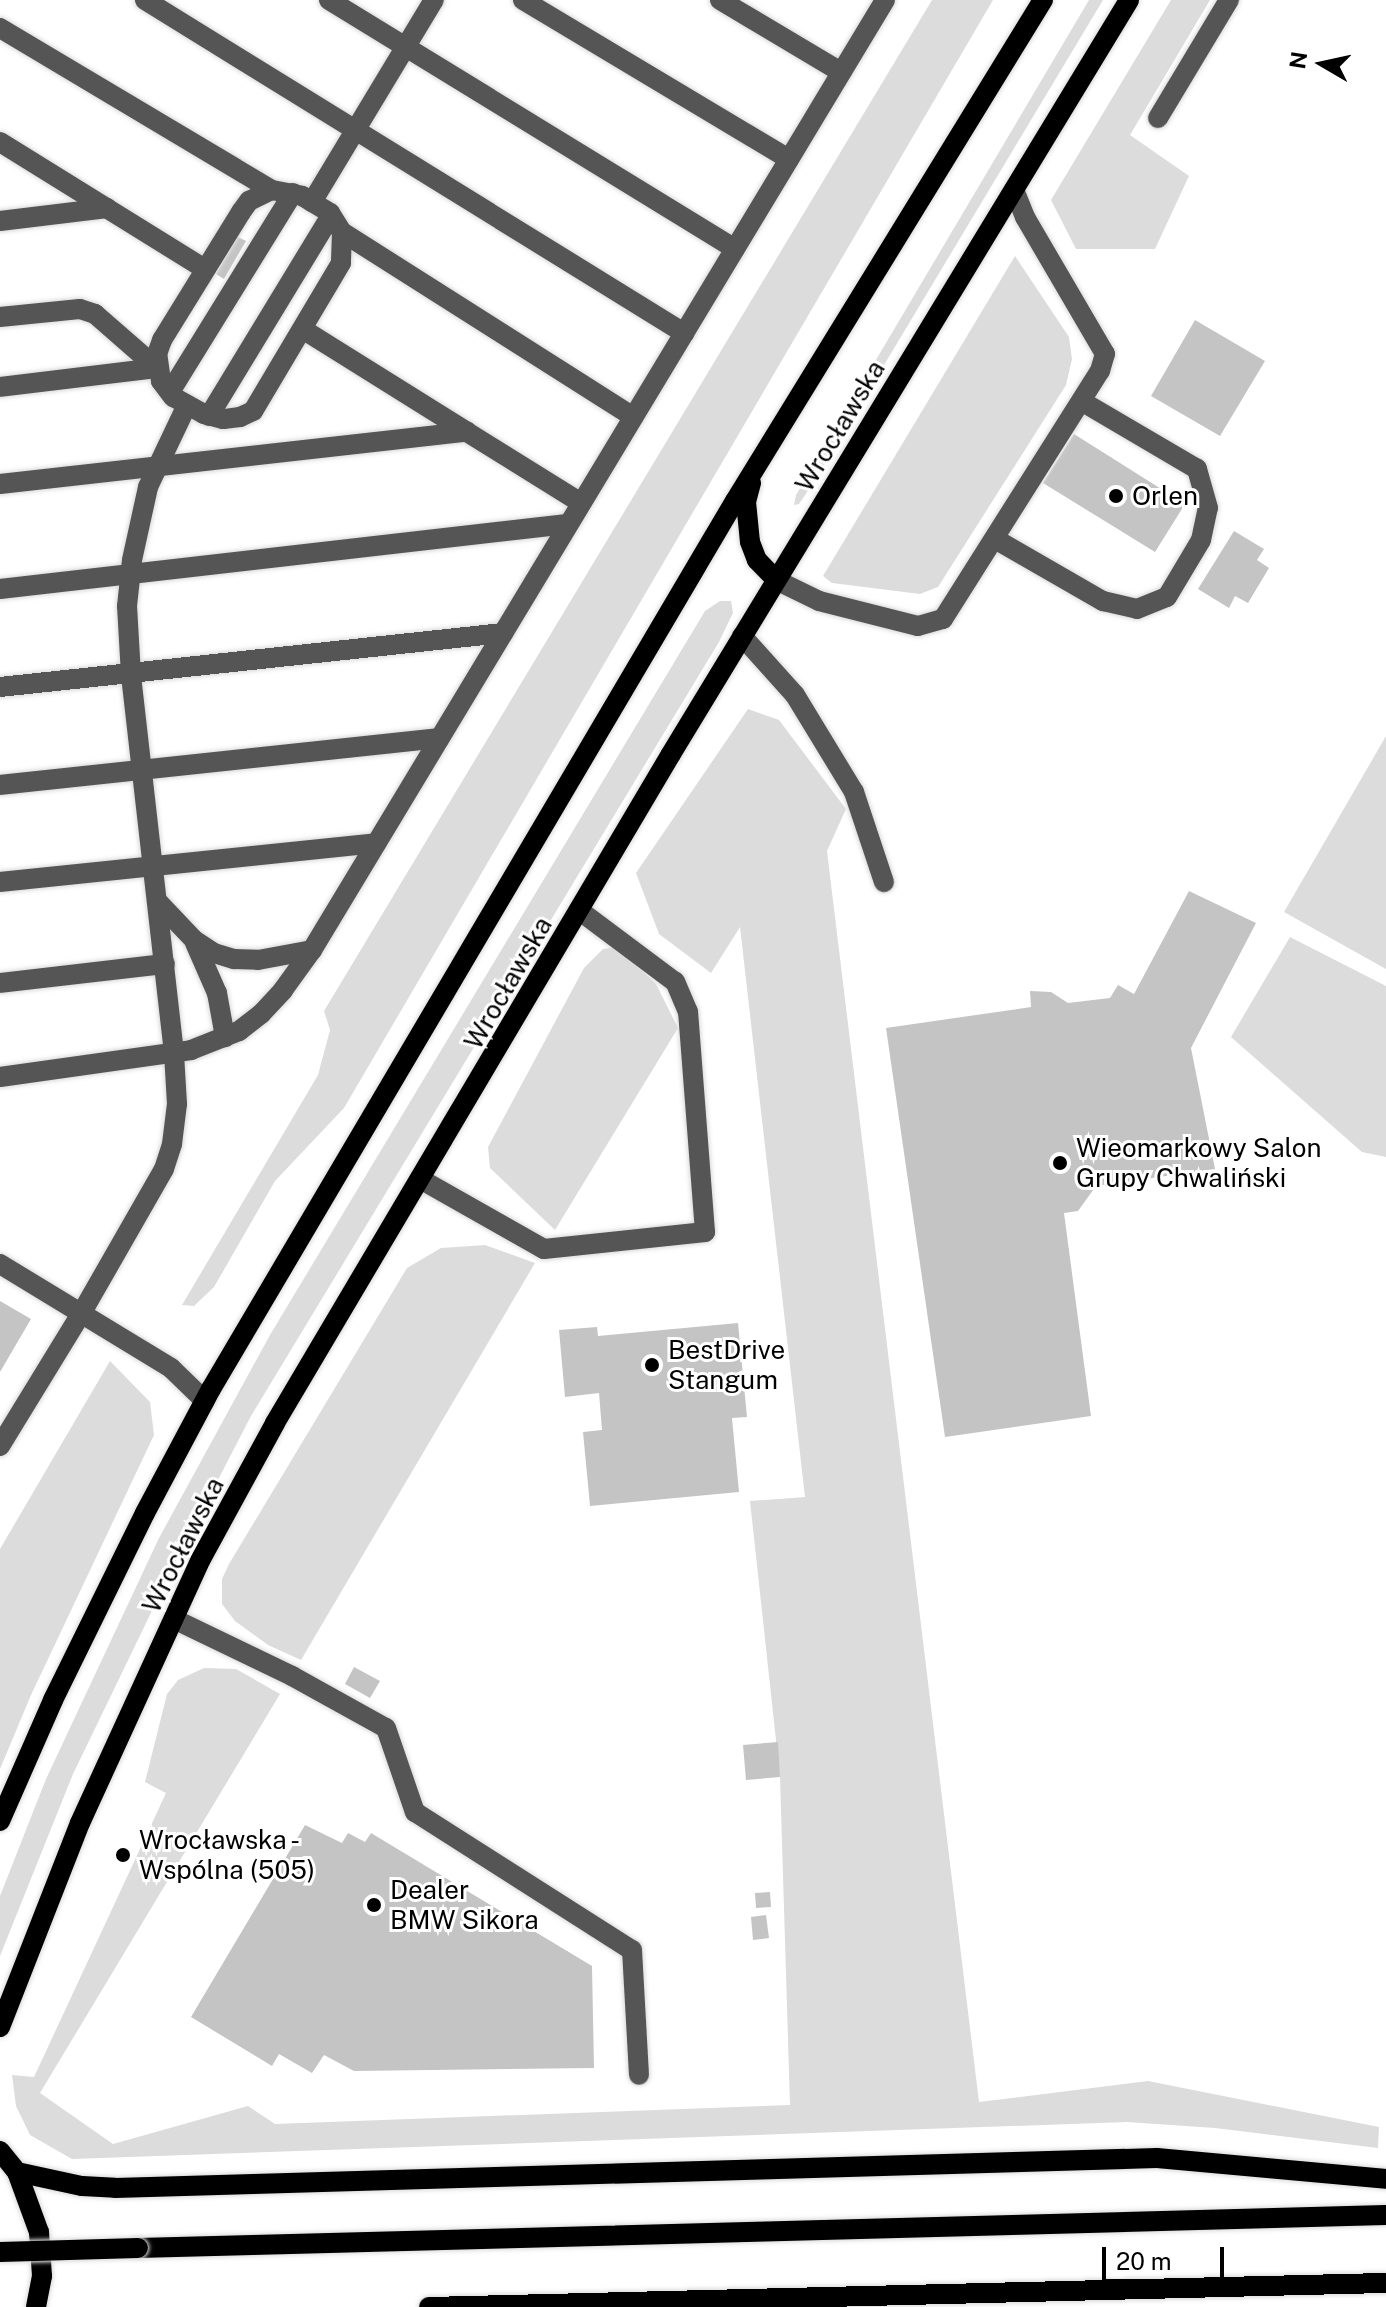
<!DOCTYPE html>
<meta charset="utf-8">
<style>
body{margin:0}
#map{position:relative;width:1386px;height:2307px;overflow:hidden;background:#fff;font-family:"Public Sans",sans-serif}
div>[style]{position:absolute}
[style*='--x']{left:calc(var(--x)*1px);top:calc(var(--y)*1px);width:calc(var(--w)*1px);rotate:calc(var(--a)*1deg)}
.green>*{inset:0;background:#dcdcdc}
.building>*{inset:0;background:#c4c4c4}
.roads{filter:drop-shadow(0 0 2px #dbdbdb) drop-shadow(0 0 2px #dbdbdb)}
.minor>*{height:20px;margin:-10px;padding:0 10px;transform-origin:10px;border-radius:10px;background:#555}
.major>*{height:20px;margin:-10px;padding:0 10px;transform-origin:10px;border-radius:10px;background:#000}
.bridges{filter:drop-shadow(0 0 2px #dbdbdb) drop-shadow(0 0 2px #dbdbdb)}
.major-bridge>*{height:20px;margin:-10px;padding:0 10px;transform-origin:10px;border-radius:10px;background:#000}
.dots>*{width:22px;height:22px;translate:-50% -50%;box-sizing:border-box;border:4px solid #fff;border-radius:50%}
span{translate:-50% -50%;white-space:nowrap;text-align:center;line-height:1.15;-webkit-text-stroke:6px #fff;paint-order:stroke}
.street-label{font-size:26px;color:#000}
.poi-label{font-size:26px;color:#000}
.left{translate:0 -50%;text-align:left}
.north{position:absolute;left:1282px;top:24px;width:80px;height:80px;-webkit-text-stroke:6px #fff;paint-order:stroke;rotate:279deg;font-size:22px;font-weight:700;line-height:32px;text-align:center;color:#000}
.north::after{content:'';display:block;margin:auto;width:28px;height:36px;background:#000;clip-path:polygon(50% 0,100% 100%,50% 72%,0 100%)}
.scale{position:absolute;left:1102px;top:2247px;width:122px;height:36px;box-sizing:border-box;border:4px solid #000;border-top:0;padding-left:10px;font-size:24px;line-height:28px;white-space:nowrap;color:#000;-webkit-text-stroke:6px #fff;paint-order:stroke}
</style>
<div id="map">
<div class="green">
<div style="clip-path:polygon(932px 0,993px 0,344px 1108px,275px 1181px,214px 1287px,194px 1306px,182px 1305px,318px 1075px,330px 1030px,324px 1011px)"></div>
<div style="clip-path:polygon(1089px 0,1103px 0,815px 480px,799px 504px,794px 505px,796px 495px)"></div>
<div style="clip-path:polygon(1171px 0,1210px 0,1130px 135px,1189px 176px,1155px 249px,1076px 249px,1051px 200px)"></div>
<div style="clip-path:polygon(1015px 256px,1069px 337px,1072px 359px,1066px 385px,938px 587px,920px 594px,832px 583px,823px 576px)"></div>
<div style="clip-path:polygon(720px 601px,731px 601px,733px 613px,719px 642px,251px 1416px,177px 1559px,73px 1774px,0 1956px,0 1896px,46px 1779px,159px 1538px,270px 1335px,705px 611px)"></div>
<div style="clip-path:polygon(748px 709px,779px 720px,846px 809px,827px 851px,979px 2102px,1148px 2081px,1379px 2127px,1378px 2148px,1215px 2128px,1127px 2122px,72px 2159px,30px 2135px,16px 2106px,12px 2075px,34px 2077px,166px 1793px,145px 1782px,167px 1694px,178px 1680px,204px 1668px,236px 1669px,280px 1694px,40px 2093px,113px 2144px,248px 2106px,275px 2124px,790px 2105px,780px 1777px,750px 1501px,805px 1497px,740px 927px,711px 973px,659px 934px,636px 873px)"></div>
<div style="clip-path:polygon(1386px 736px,1386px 969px,1284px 912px)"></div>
<div style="clip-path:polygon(1290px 937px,1386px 986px,1386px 1157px,1362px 1152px,1231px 1037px)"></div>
<div style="clip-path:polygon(617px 947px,656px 984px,678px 1028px,555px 1230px,490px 1168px,488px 1147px,584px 968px,603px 949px)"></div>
<div style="clip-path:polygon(485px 1245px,535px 1263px,301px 1660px,268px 1645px,235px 1621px,222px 1604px,222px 1579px,229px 1564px,407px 1268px,441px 1248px)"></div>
<div style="clip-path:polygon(110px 1361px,150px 1402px,154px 1435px,31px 1695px,0 1769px,0 1549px)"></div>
</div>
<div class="building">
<div style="clip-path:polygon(238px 237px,246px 241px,224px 279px,216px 274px)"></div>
<div style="clip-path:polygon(1195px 320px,1265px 361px,1220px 436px,1151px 396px)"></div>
<div style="clip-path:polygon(1074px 434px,1185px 504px,1155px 552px,1043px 483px)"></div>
<div style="clip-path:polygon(1234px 531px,1264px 549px,1257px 560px,1269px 568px,1248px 603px,1235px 596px,1229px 608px,1198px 589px)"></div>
<div style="clip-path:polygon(1189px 891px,1256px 923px,1191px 1048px,1215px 1169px,1096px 1186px,1078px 1211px,1064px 1213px,1091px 1416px,945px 1437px,886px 1028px,1031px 1007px,1030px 991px,1051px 992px,1068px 1003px,1110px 998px,1118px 985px,1134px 994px)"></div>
<div style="clip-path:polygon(0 1301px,31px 1319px,0 1372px)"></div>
<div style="clip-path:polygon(738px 1323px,747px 1417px,732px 1418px,739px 1492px,590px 1506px,583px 1432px,602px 1430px,599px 1393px,565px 1397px,559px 1330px,597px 1327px,598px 1336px)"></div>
<div style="clip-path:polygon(354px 1667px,380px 1681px,370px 1698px,345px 1684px)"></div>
<div style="clip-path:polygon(778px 1742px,780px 1777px,746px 1780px,743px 1745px)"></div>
<div style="clip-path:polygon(305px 1825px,342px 1843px,348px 1833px,365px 1842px,371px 1833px,592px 1966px,594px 2068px,354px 2071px,324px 2055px,312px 2073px,279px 2054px,272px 2066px,191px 2017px)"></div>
<div style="clip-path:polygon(770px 1892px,771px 1907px,756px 1908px,755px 1893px)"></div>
<div style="clip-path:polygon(766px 1915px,769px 1938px,753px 1940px,751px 1917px)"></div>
</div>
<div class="roads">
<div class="minor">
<div style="--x:145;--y:0;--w:634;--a:31.71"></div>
<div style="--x:329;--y:0;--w:476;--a:31.5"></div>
<div style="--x:523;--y:0;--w:310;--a:30.9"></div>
<div style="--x:720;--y:0;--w:141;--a:30.8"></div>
<div style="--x:0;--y:28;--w:317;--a:30.8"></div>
<div style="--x:1158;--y:118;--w:138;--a:-59"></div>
<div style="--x:0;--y:142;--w:241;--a:31.8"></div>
<div style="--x:272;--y:190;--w:31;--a:11"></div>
<div style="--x:302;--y:196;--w:33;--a:31"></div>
<div style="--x:330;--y:213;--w:22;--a:58"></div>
<div style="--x:342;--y:232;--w:31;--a:92"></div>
<div style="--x:341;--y:263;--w:172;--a:120.7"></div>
<div style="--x:253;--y:411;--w:14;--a:155"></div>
<div style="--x:240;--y:417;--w:17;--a:173"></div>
<div style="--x:223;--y:419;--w:20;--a:-165"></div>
<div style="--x:204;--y:414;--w:35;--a:-151"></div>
<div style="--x:173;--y:397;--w:20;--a:-127"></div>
<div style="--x:161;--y:381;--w:27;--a:-98"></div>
<div style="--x:157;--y:354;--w:15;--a:-70"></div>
<div style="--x:162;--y:340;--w:150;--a:-58.3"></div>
<div style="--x:241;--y:212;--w:14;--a:-54"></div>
<div style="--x:249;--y:201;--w:25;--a:-26"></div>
<div style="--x:312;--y:202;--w:236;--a:-58.9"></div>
<div style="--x:0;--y:221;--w:108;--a:-6.9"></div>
<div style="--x:342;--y:232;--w:345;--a:32.4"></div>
<div style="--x:0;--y:317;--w:80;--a:-5.7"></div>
<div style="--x:80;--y:309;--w:16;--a:18"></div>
<div style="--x:95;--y:314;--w:82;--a:41.1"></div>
<div style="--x:157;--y:368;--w:158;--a:173.1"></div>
<div style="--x:304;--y:330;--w:192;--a:32"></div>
<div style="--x:170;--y:392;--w:234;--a:-58.3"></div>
<div style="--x:209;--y:416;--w:235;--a:-58.7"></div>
<div style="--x:0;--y:484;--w:470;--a:-6.4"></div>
<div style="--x:467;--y:432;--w:134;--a:31.9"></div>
<div style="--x:995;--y:539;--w:125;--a:29.9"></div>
<div style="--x:1103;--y:601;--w:35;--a:13"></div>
<div style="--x:1137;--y:609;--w:32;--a:-22"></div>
<div style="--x:1167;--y:597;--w:66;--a:-59.2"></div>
<div style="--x:1201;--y:540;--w:33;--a:-78"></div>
<div style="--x:1208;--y:508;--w:41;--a:-105.8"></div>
<div style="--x:1197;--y:469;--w:134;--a:-149.6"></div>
<div style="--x:776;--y:580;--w:48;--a:26"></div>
<div style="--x:819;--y:601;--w:102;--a:14.2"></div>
<div style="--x:918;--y:626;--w:26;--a:-16"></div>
<div style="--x:943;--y:619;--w:294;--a:-57.7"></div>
<div style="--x:1100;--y:371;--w:18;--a:-74"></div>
<div style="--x:1105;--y:354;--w:159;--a:-120.3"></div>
<div style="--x:1025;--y:217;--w:29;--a:-112"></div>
<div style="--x:0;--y:589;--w:571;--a:-6.54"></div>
<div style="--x:742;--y:636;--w:79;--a:48.1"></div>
<div style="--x:795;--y:695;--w:114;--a:58.7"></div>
<div style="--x:854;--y:792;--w:95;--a:71.6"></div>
<div style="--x:0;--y:687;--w:506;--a:-6.13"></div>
<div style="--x:0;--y:785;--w:442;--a:-6.1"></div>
<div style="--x:0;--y:882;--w:378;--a:-5.9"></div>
<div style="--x:158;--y:902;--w:52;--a:46.5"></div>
<div style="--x:194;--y:940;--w:24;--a:33"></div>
<div style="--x:214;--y:953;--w:21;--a:17"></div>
<div style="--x:234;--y:959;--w:24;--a:2"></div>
<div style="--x:258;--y:960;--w:55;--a:-10.5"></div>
<div style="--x:195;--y:943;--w:55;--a:66.3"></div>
<div style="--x:217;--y:993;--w:45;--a:79.7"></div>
<div style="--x:0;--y:983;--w:166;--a:-6.6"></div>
<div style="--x:0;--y:1077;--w:193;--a:-8"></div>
<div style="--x:191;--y:1050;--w:52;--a:-21.6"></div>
<div style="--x:239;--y:1031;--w:28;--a:-38"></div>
<div style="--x:261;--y:1014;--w:33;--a:-47"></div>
<div style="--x:283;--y:990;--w:49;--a:-54.1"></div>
<div style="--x:312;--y:950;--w:1109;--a:-58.9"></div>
<div style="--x:422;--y:1180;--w:140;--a:29.5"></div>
<div style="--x:544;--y:1249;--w:162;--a:-6"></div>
<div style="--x:705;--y:1232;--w:221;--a:-94.4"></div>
<div style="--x:688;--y:1012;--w:33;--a:-113"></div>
<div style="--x:675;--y:982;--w:119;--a:-143.2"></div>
<div style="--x:0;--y:1264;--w:200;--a:31.3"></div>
<div style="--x:171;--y:1368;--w:47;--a:44.1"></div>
<div style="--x:0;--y:1446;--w:155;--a:-58.5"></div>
<div style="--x:81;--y:1314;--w:167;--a:-60.2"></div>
<div style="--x:164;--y:1169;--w:26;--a:-72"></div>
<div style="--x:172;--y:1144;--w:40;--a:-82.9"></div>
<div style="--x:177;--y:1104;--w:51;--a:-93.4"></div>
<div style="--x:174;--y:1053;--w:380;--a:-96.5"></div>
<div style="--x:131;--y:675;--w:69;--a:-93.3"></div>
<div style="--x:127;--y:606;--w:46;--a:-83.8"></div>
<div style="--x:132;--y:560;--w:75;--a:-77.6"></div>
<div style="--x:148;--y:487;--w:89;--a:-64.6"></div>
<div style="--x:174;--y:1619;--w:131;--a:25.8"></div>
<div style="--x:292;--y:1676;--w:107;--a:29"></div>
<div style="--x:386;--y:1728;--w:89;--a:71"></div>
<div style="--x:415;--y:1812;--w:257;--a:32.5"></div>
<div style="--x:632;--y:1950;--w:125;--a:86.8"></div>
</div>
<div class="major">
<div style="--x:751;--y:483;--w:20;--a:105"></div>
<div style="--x:746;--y:502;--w:40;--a:84.3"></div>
<div style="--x:750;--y:542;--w:19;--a:69"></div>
<div style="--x:757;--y:560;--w:28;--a:46"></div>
<div style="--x:0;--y:1821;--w:132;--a:-66.3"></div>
<div style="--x:53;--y:1700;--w:208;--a:-63.8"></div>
<div style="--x:145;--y:1513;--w:140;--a:-62"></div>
<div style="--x:211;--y:1389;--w:1031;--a:-59.46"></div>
<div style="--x:735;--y:501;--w:588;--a:-58.42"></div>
<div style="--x:0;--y:2027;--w:219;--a:-68.6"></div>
<div style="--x:80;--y:1823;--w:290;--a:-65.4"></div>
<div style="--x:201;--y:1559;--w:155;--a:-61.4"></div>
<div style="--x:275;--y:1423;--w:777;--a:-59.38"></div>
<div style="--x:671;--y:754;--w:882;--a:-58.72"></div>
<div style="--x:0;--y:2151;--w:27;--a:51"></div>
<div style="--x:17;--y:2172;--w:64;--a:69.9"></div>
<div style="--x:39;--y:2232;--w:44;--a:86.1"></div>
<div style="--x:42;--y:2276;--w:32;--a:101"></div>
<div style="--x:17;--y:2172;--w:66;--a:12.2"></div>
<div style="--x:82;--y:2186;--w:33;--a:3"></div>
<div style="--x:115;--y:2188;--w:1042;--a:-1.65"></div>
<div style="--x:1157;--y:2158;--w:230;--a:5.2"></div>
<div style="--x:138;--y:2248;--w:1248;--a:-1.51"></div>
<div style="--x:429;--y:2307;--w:957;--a:-1.44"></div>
</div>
</div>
<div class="bridges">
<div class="major-bridge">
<div style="--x:0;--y:2252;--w:138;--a:-1.7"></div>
</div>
</div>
<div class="dots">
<div style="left:1116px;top:496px;background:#000"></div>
<div style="left:1060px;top:1163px;background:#000"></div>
<div style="left:652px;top:1365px;background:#000"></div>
<div style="left:123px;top:1855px;background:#000"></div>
<div style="left:374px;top:1905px;background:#000"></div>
</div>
<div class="street-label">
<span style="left:840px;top:426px;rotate:-59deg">Wrocławska</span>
<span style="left:508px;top:983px;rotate:-60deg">Wrocławska</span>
<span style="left:183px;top:1545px;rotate:-63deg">Wrocławska</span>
</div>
<div class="poi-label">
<span class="left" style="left:1132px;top:496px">Orlen</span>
<span class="left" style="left:1076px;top:1163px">Wieomarkowy Salon<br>Grupy Chwaliński</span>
<span class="left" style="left:668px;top:1365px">BestDrive<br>Stangum</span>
<span class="left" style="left:139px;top:1855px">Wrocławska -<br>Wspólna (505)</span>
<span class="left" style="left:390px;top:1905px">Dealer<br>BMW Sikora</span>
</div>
<div class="north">N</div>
<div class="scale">20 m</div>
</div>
